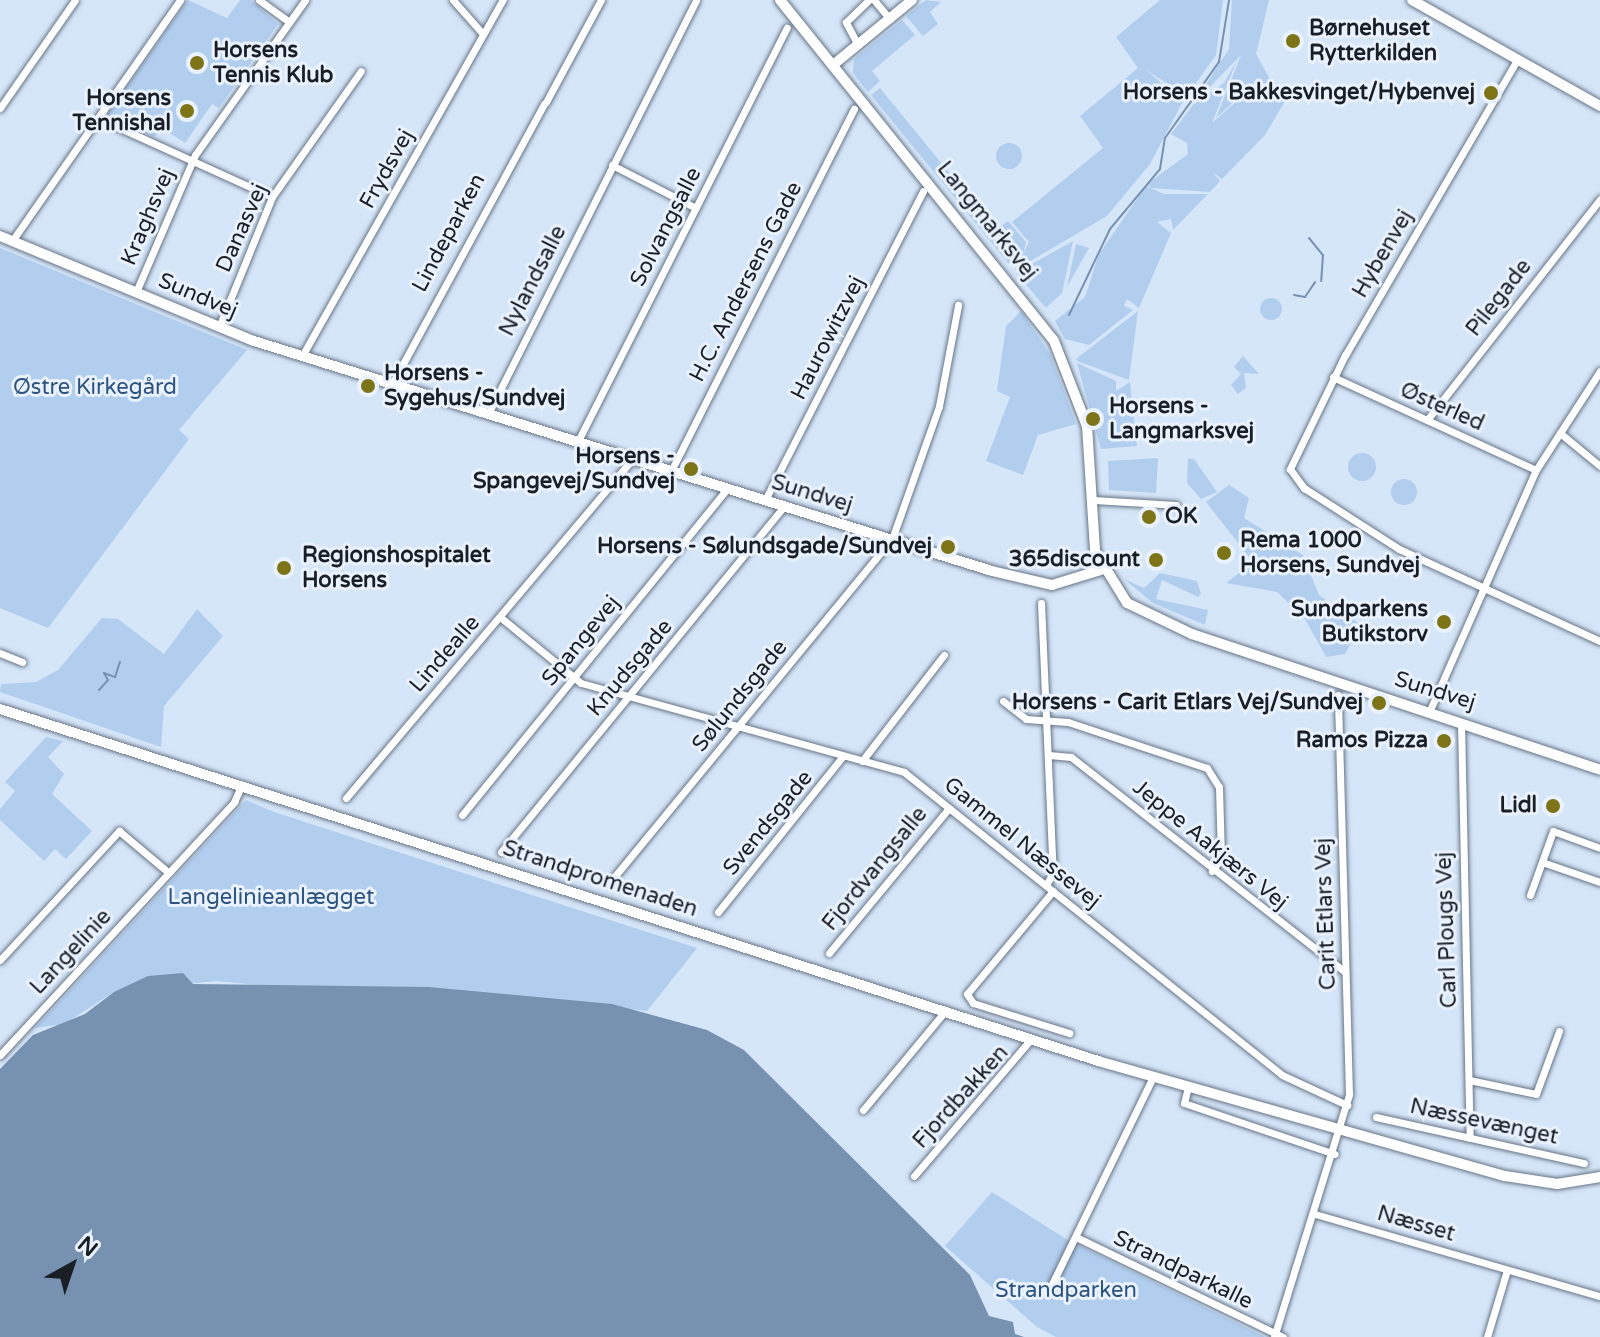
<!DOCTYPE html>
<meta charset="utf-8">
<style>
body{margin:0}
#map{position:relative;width:1600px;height:1337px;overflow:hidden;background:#d6e6f9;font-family:"Varela Round",sans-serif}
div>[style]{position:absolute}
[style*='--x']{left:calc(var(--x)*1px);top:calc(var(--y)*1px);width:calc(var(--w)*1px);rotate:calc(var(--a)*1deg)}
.green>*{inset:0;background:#b2ceef}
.round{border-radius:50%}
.water>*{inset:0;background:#7791b1}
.stream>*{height:2px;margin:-1px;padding:0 1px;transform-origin:1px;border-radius:1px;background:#7791b1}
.roads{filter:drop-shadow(0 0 2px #677586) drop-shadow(0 0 2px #677586)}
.street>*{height:7px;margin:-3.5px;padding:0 3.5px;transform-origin:3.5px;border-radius:3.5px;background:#fff}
.secondary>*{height:10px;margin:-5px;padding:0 5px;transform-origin:5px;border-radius:5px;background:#fff}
.dots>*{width:22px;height:22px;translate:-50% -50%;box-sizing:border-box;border:4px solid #e9f2fe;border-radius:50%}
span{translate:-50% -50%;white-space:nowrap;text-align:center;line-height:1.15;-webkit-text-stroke:6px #e9f2fe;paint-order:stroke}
.poi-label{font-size:22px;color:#1a1f26;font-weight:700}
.left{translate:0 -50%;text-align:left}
.right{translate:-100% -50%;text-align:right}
.street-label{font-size:22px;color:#1a1f26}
.park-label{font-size:22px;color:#2d5380}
.north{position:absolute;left:32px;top:1225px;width:80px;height:80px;-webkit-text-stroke:6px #e9f2fe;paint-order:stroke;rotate:40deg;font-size:22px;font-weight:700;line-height:32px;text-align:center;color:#1a1f26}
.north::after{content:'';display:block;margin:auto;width:28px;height:36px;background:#1a1f26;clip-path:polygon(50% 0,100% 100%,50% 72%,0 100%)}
</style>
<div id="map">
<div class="green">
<div style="clip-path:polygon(188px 0,227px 18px,240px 0,251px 0,278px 24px,219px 108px,212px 104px,185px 143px,162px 128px,154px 137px,107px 115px)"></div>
<div style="clip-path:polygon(926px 0,941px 2px,930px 12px,938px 24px,923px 36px,906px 16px)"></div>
<div style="clip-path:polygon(1160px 0,1223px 0,1216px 55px,1187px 96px,1146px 70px,1183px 101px,1150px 164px,1107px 216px,1015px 270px,1029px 242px,1012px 222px,1103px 148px,1080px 116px,1138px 68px,1116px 37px)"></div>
<div style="clip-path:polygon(1232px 0,1269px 0,1256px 54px,1270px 79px,1286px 89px,1255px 82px,1216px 118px,1241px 55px,1194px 103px,1229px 49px)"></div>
<div style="clip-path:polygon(902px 20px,915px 35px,872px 71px,880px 81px,868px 92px,853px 73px,854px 59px)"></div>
<div style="clip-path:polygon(1237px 60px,1212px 123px,1256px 84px,1290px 93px,1265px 135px,1222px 179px,1212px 172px,1220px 181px,1210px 192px,1151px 188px,1147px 184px,1188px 154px,1187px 143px,1171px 134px,1193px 105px,1224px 83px)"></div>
<div style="clip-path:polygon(880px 88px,996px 230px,1008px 221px,1026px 242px,1023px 256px,1009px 264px,871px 95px)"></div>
<div class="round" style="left:996px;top:143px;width:26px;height:26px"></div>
<div style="clip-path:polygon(1146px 186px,1164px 194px,1208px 194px,1173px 230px,1171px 219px,1157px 222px,1171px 233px,1139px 308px,1127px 299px,1124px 306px,1133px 310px,1089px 345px,1065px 339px,1055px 321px,1085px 297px,1099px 254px)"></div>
<div style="clip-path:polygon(1073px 241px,1062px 293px,1046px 308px,1016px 273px)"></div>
<div style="clip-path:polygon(1076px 244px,1089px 248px,1067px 287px)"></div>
<div style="clip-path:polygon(0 248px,247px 350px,179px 430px,189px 439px,48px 628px,0 608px)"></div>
<div class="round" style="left:1260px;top:298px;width:22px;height:22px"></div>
<div style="clip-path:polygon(1021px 311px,1050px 354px,1076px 424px,1038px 435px,1023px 475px,986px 461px,1010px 397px,997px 391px,1006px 326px)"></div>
<div style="clip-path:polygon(1138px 311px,1129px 380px,1077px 361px,1076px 359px)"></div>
<div style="clip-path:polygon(1243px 356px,1259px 374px,1244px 373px,1246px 388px,1238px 394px,1231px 385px,1241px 374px,1234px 367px)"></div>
<div style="clip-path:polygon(1077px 363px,1116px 381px,1116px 391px,1130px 382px,1137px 446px,1101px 449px)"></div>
<div class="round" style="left:1348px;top:453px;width:28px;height:28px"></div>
<div style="clip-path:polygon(1158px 458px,1156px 493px,1109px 490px,1108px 461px)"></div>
<div style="clip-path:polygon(1188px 459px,1194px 459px,1217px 492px,1201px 499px,1187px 483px)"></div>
<div class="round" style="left:1391px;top:479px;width:26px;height:26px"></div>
<div style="clip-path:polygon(1229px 485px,1249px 498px,1244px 518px,1303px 555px,1319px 595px,1361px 625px,1345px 654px,1326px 657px,1305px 619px,1277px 592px,1226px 583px,1253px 562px,1206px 502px)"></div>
<div style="clip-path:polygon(1160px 573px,1197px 581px,1201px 594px,1198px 597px,1162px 580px,1156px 599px,1208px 610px,1205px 625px,1153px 603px,1124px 579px,1144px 588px)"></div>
<div style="clip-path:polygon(197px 609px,223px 636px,164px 706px,161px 747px,0 692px,1px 684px,36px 682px,58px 670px,102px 618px,118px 619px,164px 654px)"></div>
<div style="clip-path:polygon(46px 737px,63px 741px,48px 757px,64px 774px,52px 794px,92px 831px,66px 859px,55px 849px,44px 861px,0 820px,0 809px,15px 791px,5px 782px)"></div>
<div style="clip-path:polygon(246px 800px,274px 812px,697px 948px,647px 1011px,428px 987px,311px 990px,216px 981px,114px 992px,64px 1024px,35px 1028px)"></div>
<div style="clip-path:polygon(992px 1192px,1066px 1239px,1265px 1337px,1056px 1337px,1037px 1327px,945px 1246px)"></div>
</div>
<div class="water">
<div style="clip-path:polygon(183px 973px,193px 984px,429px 987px,612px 1004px,707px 1030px,744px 1050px,970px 1275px,989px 1316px,1013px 1322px,1015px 1334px,1024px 1337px,0 1337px,0 1069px,33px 1035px,85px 1014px,114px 992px,148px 976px)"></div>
</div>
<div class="stream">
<div style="--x:1309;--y:238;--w:22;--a:51"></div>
<div style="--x:1323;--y:255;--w:26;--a:94"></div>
<div style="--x:1294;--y:295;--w:11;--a:10"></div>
<div style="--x:1305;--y:297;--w:18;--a:-56"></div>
<div style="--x:1069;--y:315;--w:95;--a:-64.5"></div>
<div style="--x:1110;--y:229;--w:78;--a:-50.2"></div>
<div style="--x:1160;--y:169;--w:31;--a:-81"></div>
<div style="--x:1165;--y:138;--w:93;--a:-54.6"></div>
<div style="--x:1219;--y:62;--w:63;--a:-80.8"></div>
<div style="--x:99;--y:690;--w:13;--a:-48"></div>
<div style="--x:108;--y:680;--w:8;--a:-120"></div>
<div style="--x:104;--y:673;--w:12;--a:20"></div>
<div style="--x:115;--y:677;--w:16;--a:-72"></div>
</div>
<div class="roads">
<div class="street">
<div style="--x:259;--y:0;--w:36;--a:36"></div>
<div style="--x:453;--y:0;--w:45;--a:48.6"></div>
<div style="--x:874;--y:0;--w:25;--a:50"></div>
<div style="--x:858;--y:45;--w:26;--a:-118"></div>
<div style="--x:846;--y:22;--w:32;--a:-44"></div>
<div style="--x:1517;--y:60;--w:341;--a:120.2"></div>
<div style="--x:1345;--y:355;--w:127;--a:115.8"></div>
<div style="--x:1290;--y:469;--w:24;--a:54"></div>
<div style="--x:1304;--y:488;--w:113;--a:32.7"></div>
<div style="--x:1399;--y:549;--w:221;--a:24.6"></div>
<div style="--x:546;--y:102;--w:116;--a:-61.7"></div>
<div style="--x:0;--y:108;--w:131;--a:-55.2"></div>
<div style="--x:98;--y:118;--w:191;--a:24.4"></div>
<div style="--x:612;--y:165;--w:94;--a:27.1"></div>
<div style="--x:12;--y:241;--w:294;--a:-55.1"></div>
<div style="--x:136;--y:292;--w:149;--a:-66.7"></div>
<div style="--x:195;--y:155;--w:190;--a:-54.6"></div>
<div style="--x:219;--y:327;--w:140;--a:-67.8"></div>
<div style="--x:272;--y:197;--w:154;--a:-54.8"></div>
<div style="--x:302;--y:356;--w:409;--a:-60.6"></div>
<div style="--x:1333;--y:377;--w:223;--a:24.6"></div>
<div style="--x:392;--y:384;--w:319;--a:-61.5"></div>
<div style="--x:488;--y:414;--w:463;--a:-63.3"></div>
<div style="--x:1427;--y:420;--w:281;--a:-51.9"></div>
<div style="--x:1560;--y:433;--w:52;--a:39.5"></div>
<div style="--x:578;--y:441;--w:463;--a:-63.2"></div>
<div style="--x:671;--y:471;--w:406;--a:-63.2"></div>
<div style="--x:765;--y:500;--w:347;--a:-62.9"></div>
<div style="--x:1093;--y:500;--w:83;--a:3.4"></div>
<div style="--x:1041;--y:603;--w:270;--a:87.5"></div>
<div style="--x:1053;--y:873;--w:14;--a:120"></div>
<div style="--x:500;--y:617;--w:104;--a:39.2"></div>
<div style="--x:581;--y:683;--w:335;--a:15.4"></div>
<div style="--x:904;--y:772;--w:484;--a:38.7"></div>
<div style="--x:1282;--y:1075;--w:72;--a:24.8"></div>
<div style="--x:0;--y:653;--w:24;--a:22"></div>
<div style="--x:1003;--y:701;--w:29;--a:38"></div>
<div style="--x:1026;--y:719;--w:42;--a:4.1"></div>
<div style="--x:1068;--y:722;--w:146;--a:18.3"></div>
<div style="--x:1207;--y:768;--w:22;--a:58"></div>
<div style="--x:1219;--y:787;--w:71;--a:88.4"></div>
<div style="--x:1221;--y:858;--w:16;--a:125"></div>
<div style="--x:1430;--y:710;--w:262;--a:-66.2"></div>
<div style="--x:1536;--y:470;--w:118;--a:-57.1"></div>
<div style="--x:1461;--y:723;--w:415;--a:88.8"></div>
<div style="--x:1049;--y:755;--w:22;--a:5"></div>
<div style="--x:1071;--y:757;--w:348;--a:38.1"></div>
<div style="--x:862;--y:761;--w:134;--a:-52.3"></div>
<div style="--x:346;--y:798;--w:444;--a:-49.8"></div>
<div style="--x:462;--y:815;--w:420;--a:-50.9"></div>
<div style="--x:501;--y:852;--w:447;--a:-50.7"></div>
<div style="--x:1542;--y:862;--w:61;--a:19"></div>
<div style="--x:615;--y:876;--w:436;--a:-50.6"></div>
<div style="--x:892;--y:539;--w:141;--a:-70.5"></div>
<div style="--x:939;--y:406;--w:103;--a:-79.3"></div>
<div style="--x:1053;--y:891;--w:134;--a:129.9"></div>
<div style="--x:967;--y:994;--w:11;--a:56"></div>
<div style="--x:973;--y:1003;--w:101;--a:17.4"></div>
<div style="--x:1530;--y:895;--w:68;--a:-70.2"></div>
<div style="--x:1553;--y:831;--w:50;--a:19.9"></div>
<div style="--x:718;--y:912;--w:200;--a:-51.3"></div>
<div style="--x:829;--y:953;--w:188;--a:-50.4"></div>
<div style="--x:0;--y:960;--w:176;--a:-47.3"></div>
<div style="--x:119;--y:831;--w:65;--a:40"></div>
<div style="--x:0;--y:1055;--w:345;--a:-47.2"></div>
<div style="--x:234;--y:802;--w:17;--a:-66"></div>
<div style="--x:1469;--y:1080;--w:68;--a:11.8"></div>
<div style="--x:1536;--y:1094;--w:67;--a:-69.9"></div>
<div style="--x:1188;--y:1087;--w:16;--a:104"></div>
<div style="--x:1184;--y:1103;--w:159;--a:18.7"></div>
<div style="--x:863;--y:1110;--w:130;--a:-50.3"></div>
<div style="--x:1376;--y:1117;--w:213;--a:12.5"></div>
<div style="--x:914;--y:1176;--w:180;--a:-49.5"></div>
<div style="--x:1315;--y:1214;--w:297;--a:16.1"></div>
<div style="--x:1076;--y:1237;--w:230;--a:25.8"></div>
<div style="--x:1052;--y:1284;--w:230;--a:-64"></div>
<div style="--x:1274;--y:1337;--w:254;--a:-72.8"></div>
<div style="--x:1349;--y:1094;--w:399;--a:-91.6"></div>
<div style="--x:1487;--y:1337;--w:70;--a:-73.4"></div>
</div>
<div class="secondary">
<div style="--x:780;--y:0;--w:437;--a:51.2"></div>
<div style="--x:1054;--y:341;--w:91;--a:68.8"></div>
<div style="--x:1087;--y:426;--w:125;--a:86.3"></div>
<div style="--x:1095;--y:551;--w:61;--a:58.4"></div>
<div style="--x:1127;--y:603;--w:72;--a:25.5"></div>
<div style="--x:1192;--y:634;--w:430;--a:18.4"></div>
<div style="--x:1412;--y:0;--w:216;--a:29.4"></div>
<div style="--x:833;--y:65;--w:102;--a:-39.4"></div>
<div style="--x:0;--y:236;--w:275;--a:22.5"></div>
<div style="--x:254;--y:341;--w:773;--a:17.31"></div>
<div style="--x:992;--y:571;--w:62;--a:13.1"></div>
<div style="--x:1052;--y:585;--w:51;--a:-17"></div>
<div style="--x:0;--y:709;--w:1153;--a:17.77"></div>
<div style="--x:1098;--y:1061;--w:423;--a:15.8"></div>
<div style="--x:1505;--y:1176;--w:53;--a:8.7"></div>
<div style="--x:1557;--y:1184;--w:44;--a:-9.2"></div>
</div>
</div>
<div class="dots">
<div style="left:1293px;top:41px;background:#7c7417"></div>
<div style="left:197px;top:63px;background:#7c7417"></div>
<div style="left:1491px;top:93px;background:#7c7417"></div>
<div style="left:187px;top:111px;background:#7c7417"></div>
<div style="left:368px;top:386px;background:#7c7417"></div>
<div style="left:1093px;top:419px;background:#7c7417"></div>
<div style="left:691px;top:469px;background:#7c7417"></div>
<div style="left:1149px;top:517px;background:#7c7417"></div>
<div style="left:948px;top:547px;background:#7c7417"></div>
<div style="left:1224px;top:553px;background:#7c7417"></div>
<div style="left:1156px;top:560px;background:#7c7417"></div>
<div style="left:284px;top:568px;background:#7c7417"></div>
<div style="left:1444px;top:622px;background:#7c7417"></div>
<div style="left:1379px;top:703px;background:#7c7417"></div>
<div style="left:1444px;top:741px;background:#7c7417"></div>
<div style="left:1553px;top:806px;background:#7c7417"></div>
</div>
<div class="poi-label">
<span class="left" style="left:1309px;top:41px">Børnehuset<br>Rytterkilden</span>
<span class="left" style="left:213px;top:63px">Horsens<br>Tennis Klub</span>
<span class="right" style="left:1475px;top:93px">Horsens - Bakkesvinget/Hybenvej</span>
<span class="right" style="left:171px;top:111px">Horsens<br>Tennishal</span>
<span class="left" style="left:384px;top:386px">Horsens -<br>Sygehus/Sundvej</span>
<span class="left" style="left:1109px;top:419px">Horsens -<br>Langmarksvej</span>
<span class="right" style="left:675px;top:469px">Horsens -<br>Spangevej/Sundvej</span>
<span class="left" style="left:1165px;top:517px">OK</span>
<span class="left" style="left:1240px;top:553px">Rema 1000<br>Horsens, Sundvej</span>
<span class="right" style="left:932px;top:547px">Horsens - Sølundsgade/Sundvej</span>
<span class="left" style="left:302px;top:568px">Regionshospitalet<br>Horsens</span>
<span class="right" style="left:1140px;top:560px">365discount</span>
<span class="right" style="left:1428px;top:622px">Sundparkens<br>Butikstorv</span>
<span class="right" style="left:1363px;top:703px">Horsens - Carit Etlars Vej/Sundvej</span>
<span class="right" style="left:1428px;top:741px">Ramos Pizza</span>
<span class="right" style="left:1537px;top:806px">Lidl</span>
</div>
<div class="street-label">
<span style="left:387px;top:169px;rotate:-61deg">Frydsvej</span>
<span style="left:148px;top:217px;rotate:-67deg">Kraghsvej</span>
<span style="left:987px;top:221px;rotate:51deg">Langmarksvej</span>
<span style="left:666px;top:227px;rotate:-63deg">Solvangsalle</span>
<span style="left:242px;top:228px;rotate:-66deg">Danasvej</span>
<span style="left:449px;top:233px;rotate:-62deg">Lindeparken</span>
<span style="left:1383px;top:254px;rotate:-60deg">Hybenvej</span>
<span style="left:533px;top:281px;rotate:-63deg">Nylandsalle</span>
<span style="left:746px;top:282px;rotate:-63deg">H.C. Andersens Gade</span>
<span style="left:198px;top:296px;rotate:23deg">Sundvej</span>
<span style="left:1499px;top:298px;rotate:-52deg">Pilegade</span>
<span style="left:828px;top:338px;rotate:-63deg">Haurowitzvej</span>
<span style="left:1442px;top:407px;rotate:24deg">Østerled</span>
<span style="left:812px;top:494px;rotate:17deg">Sundvej</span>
<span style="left:581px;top:641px;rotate:-51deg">Spangevej</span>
<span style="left:445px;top:654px;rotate:-49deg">Lindealle</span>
<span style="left:630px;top:668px;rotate:-50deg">Knudsgade</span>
<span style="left:1435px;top:691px;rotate:17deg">Sundvej</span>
<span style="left:740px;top:696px;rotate:-51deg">Sølundsgade</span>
<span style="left:768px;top:823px;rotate:-51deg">Svendsgade</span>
<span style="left:1022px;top:843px;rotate:39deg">Gammel Næssevej</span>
<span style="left:1210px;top:845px;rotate:39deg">Jeppe Aakjærs Vej</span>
<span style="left:875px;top:869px;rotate:-51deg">Fjordvangsalle</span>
<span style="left:600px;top:879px;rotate:18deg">Strandpromenaden</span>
<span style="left:1326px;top:914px;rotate:-92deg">Carit Etlars Vej</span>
<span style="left:1447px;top:930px;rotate:-92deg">Carl Plougs Vej</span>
<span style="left:71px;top:952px;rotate:-47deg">Langelinie</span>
<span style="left:961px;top:1097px;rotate:-48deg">Fjordbakken</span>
<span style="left:1484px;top:1122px;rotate:12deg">Næssevænget</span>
<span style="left:1416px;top:1224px;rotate:16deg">Næsset</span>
<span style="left:1183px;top:1270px;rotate:26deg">Strandparkalle</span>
</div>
<div class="park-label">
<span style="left:95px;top:388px">Østre Kirkegård</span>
<span style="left:271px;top:898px">Langelinieanlægget</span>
<span style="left:1066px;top:1291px">Strandparken</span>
</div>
<div class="north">N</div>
</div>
